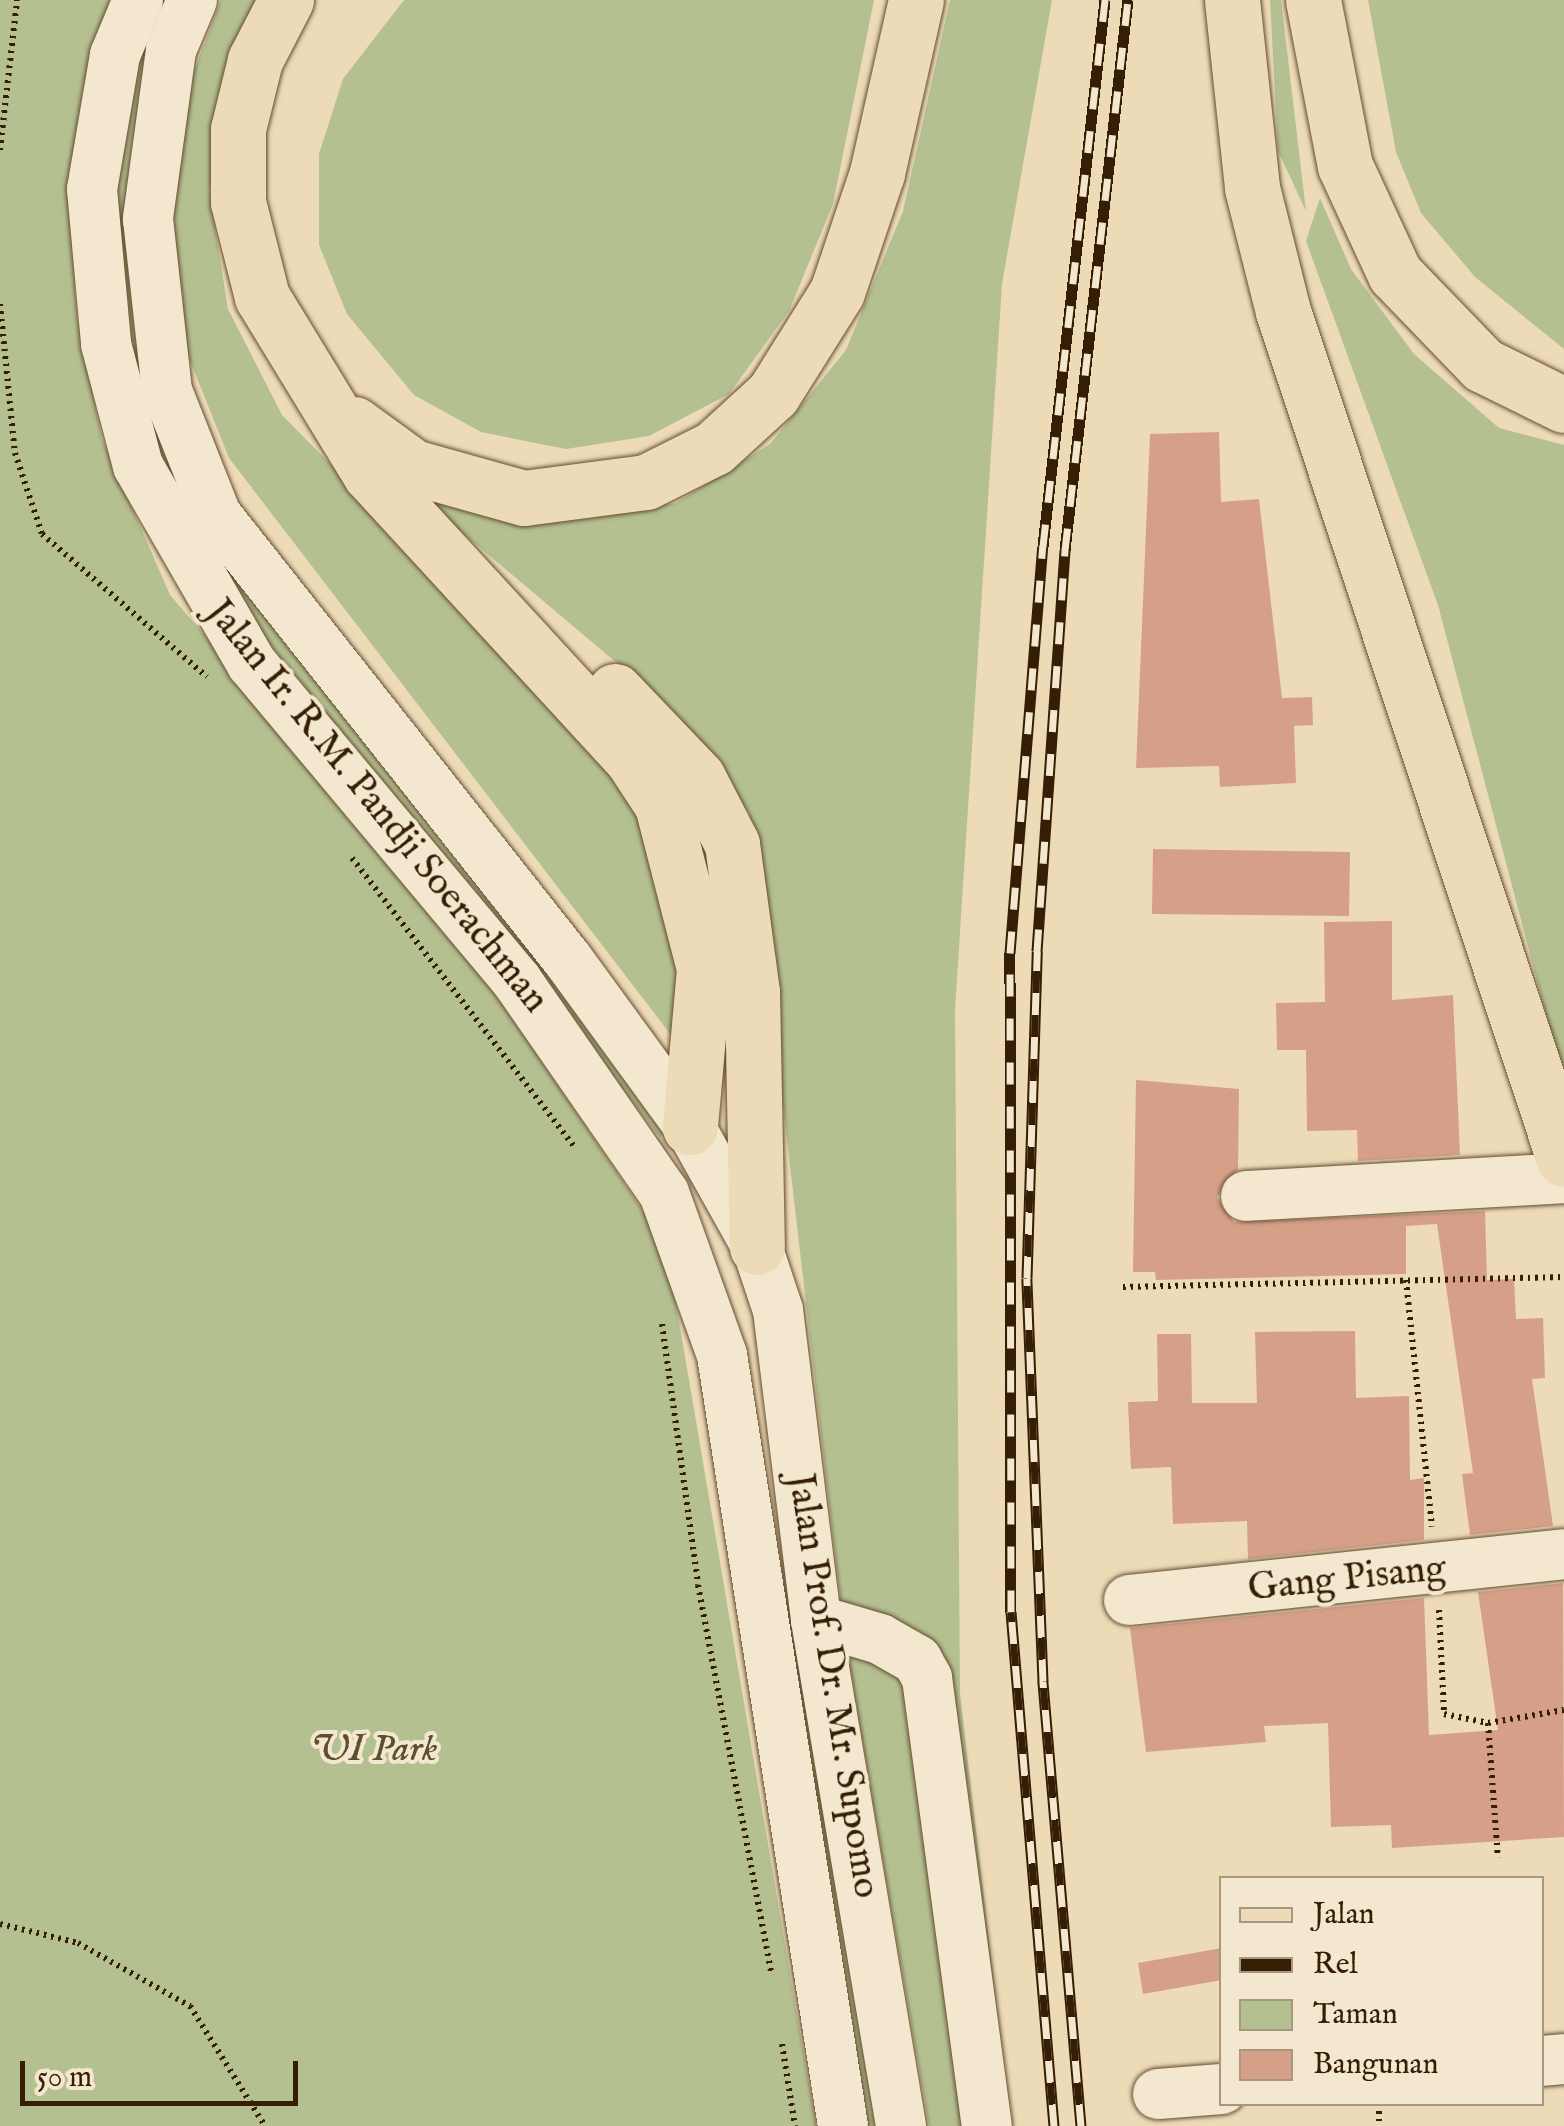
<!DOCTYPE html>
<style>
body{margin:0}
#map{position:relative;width:1564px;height:2126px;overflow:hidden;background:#eddab7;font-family:"IM FELL English",serif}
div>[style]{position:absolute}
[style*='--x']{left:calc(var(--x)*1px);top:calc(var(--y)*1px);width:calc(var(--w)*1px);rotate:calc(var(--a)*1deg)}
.green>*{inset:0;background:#b5c090}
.building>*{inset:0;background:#d6a088}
.path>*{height:6px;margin-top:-3px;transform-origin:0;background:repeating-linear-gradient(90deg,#351e03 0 2.5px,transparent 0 7.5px)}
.roads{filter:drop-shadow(0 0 2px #634d30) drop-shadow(0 0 2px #634d30)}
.minor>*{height:50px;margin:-25px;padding:0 25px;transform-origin:25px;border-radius:25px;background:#f3e7d0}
.major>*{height:55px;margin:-27.5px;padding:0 27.5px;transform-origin:27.5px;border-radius:27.5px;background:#eddab7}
.rail>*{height:11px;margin-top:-5.5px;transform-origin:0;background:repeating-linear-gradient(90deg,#f3e7d0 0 22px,#351e03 0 44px);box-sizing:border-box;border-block:2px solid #351e03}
span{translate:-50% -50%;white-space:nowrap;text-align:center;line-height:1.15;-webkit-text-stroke:8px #f3e7d0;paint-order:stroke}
.street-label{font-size:38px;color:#351e03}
.park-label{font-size:38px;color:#5b4f2d;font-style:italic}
.legend{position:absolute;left:1219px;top:1876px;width:325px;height:230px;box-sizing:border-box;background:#f3e7d0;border:2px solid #a7977e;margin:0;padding:12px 18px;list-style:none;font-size:30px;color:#351e03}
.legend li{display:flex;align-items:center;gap:20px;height:50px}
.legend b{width:50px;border:2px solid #a7977e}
.scale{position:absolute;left:20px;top:2061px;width:278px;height:45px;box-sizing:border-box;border:5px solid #351e03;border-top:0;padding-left:12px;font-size:30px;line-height:35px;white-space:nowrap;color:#351e03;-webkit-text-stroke:8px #f3e7d0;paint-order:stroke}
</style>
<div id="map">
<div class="green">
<div style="clip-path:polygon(0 0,120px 0,71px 231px,77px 317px,102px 439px,170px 595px,431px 898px,666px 1245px,816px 2126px,0 2126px)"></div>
<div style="clip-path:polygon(157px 0,178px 0,126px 211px,144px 369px,446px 831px,666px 1128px,660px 1138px,430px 838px,206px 568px,129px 376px,108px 210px,134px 46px)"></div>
<div style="clip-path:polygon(221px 0,270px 0,238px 63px,209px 190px,228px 309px,282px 415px,597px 734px,684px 908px,681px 1048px,229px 458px,175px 323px,168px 198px,188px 87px)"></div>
<div style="clip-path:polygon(404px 0,874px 0,833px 204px,789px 311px,729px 394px,649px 436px,566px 449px,481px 432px,414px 395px,347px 314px,319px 245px,319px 154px,343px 79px)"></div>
<div style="clip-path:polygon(950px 0,1052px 0,1002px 284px,955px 1009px,960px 1694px,1011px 2126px,929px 2126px,846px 1647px,749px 813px,669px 707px,388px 470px,565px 519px,676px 503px,770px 444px,846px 350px,903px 211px)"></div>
<div style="clip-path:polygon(1270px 0,1281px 0,1306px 211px,1278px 151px)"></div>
<div style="clip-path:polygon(1368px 0,1564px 0,1564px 349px,1475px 277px,1421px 213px,1396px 152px)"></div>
<div style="clip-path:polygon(1320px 198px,1351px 269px,1414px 354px,1499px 428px,1564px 445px,1564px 1083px,1438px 605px,1306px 241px)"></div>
<div style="clip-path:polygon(818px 1770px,877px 2126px,859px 2126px,801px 1773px)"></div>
</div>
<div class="building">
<div style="clip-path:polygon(1219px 432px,1221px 502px,1259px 499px,1282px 698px,1312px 697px,1313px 725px,1294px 726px,1296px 783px,1220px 787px,1219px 766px,1136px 768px,1150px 434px)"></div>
<div style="clip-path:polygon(1153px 849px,1350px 852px,1349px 916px,1152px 914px)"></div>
<div style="clip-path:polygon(1392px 921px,1392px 1000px,1453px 995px,1460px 1155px,1358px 1161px,1357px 1130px,1307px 1131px,1306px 1050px,1277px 1050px,1276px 1003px,1325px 1002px,1324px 922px)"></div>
<div style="clip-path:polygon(1136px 1080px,1239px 1089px,1238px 1169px,1217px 1197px,1234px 1222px,1485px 1211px,1487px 1280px,1514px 1279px,1516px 1319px,1543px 1318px,1545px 1378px,1532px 1379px,1553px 1526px,1470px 1535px,1462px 1474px,1473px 1473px,1437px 1224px,1406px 1226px,1406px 1274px,1156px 1280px,1155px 1272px,1133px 1272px)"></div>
<div style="clip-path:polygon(1355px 1331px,1356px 1398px,1409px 1396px,1410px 1480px,1424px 1478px,1424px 1540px,1248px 1559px,1247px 1521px,1173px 1524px,1171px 1467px,1131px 1469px,1128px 1402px,1158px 1401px,1157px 1334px,1191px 1334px,1192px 1403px,1257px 1403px,1255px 1332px)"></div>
<div style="clip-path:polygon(1563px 1583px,1564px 1837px,1392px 1848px,1391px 1825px,1331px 1827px,1328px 1723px,1264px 1726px,1266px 1742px,1146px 1752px,1130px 1628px,1424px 1598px,1429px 1735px,1498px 1730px,1478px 1592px)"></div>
<div style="clip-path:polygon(1222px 1948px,1222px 1980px,1143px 1994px,1138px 1963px)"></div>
</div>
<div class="path">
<div style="--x:0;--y:150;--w:151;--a:-83.5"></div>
<div style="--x:0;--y:304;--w:150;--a:84.3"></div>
<div style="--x:15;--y:453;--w:85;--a:71.6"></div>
<div style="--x:42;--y:534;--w:218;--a:40.9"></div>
<div style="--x:352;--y:858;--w:367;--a:52.4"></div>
<div style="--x:1406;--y:1280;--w:248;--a:84"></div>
<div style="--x:1123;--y:1287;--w:441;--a:-1.3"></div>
<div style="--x:662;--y:1324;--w:263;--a:82.1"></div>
<div style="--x:698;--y:1585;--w:394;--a:79.3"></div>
<div style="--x:1439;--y:1610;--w:104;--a:87.2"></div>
<div style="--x:1444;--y:1714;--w:45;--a:11.6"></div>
<div style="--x:1488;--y:1723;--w:135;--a:85.8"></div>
<div style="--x:1488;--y:1723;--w:77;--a:-9.7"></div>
<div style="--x:0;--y:1924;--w:80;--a:13.7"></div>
<div style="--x:78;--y:1943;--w:129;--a:29.4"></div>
<div style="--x:190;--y:2006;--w:142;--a:58"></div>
<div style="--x:782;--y:2044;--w:83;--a:81"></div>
<div style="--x:1379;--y:2104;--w:22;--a:90"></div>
</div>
<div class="roads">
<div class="minor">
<div style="--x:138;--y:0;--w:60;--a:112.7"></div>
<div style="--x:115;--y:55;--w:136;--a:99.7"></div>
<div style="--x:92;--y:189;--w:156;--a:84.8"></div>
<div style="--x:106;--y:344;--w:126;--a:75.3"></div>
<div style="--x:138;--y:466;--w:228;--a:60.1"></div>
<div style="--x:252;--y:664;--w:413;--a:50.1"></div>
<div style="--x:517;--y:981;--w:258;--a:55.3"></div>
<div style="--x:664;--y:1193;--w:172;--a:70.3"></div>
<div style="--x:722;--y:1355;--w:780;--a:81.08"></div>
<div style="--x:192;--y:0;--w:54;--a:112.8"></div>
<div style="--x:171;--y:50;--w:171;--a:97.8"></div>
<div style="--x:148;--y:219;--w:173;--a:83.7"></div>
<div style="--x:167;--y:391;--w:133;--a:68.4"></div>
<div style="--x:216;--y:515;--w:567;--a:51.66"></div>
<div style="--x:568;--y:960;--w:207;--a:53.9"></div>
<div style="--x:690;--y:1127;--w:137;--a:60.8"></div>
<div style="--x:757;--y:1247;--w:66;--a:71.6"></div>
<div style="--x:778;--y:1310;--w:312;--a:83"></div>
<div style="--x:816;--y:1620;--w:513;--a:80.46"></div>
<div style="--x:1246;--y:1196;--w:319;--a:-3.2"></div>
<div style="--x:1129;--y:1600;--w:437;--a:-6"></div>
<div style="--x:816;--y:1620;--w:67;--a:16.5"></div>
<div style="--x:880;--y:1639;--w:43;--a:29.6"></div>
<div style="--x:917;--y:1660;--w:21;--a:61"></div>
<div style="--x:927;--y:1678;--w:452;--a:82.4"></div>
<div style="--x:1542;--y:2061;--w:22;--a:-5"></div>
<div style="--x:1158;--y:2094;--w:64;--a:-4.5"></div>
</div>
<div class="major">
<div style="--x:286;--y:0;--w:68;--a:117.3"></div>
<div style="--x:255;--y:60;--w:71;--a:103.8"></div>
<div style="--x:238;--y:129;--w:73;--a:90"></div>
<div style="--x:238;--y:202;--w:98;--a:75.8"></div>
<div style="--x:262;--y:297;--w:207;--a:58.6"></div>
<div style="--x:370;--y:474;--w:387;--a:47.4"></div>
<div style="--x:632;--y:759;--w:55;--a:56.9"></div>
<div style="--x:662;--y:805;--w:169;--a:75.6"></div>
<div style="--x:704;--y:969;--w:159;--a:95.1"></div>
<div style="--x:1232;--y:0;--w:189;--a:83.9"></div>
<div style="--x:1252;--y:188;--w:127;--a:75.9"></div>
<div style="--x:1283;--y:311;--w:893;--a:71.67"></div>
<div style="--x:1313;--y:0;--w:169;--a:79.1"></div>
<div style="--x:1345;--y:166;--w:119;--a:65.2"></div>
<div style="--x:1395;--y:274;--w:127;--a:46"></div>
<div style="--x:1483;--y:365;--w:90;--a:26.3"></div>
<div style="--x:354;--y:424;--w:73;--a:36.1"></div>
<div style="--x:413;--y:467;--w:115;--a:15.6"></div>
<div style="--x:524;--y:498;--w:123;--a:-7.5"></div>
<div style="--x:646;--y:482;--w:76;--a:-26.6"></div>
<div style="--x:714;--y:448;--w:80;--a:-42.5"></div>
<div style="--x:773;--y:394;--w:120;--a:-57.9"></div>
<div style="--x:837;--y:292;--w:126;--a:-71.4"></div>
<div style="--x:877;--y:173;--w:177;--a:-77.3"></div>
<div style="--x:615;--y:691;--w:120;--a:46.3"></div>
<div style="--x:698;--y:778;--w:74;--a:62.7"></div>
<div style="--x:732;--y:844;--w:149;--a:82.3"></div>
<div style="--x:752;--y:992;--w:255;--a:88.9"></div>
</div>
</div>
<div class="rail">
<div style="--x:1054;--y:2126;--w:516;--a:-94.78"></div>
<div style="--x:1011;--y:1612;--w:659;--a:-90.09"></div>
<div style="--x:1010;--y:953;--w:408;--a:-85.4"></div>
<div style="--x:1043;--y:546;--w:550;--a:-83.52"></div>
<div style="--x:1081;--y:2126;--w:447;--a:-94.9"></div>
<div style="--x:1043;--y:1681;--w:403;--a:-92.3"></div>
<div style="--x:1027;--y:1278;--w:327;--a:-88.2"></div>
<div style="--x:1037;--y:951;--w:402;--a:-86"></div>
<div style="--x:1065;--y:550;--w:554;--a:-83.47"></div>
</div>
<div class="street-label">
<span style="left:376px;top:807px;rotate:51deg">Jalan Ir. R.M. Pandji Soerachman</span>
<span style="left:1347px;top:1580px;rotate:-6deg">Gang Pisang</span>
<span style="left:832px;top:1686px;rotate:81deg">Jalan Prof. Dr. Mr. Supomo</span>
</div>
<div class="park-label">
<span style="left:374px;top:1751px">UI Park</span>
</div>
<ul class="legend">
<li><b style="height:12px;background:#eddab7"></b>Jalan</li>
<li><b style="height:12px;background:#351e03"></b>Rel</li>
<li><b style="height:28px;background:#b5c090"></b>Taman</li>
<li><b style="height:28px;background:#d6a088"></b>Bangunan</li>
</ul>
<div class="scale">50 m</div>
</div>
